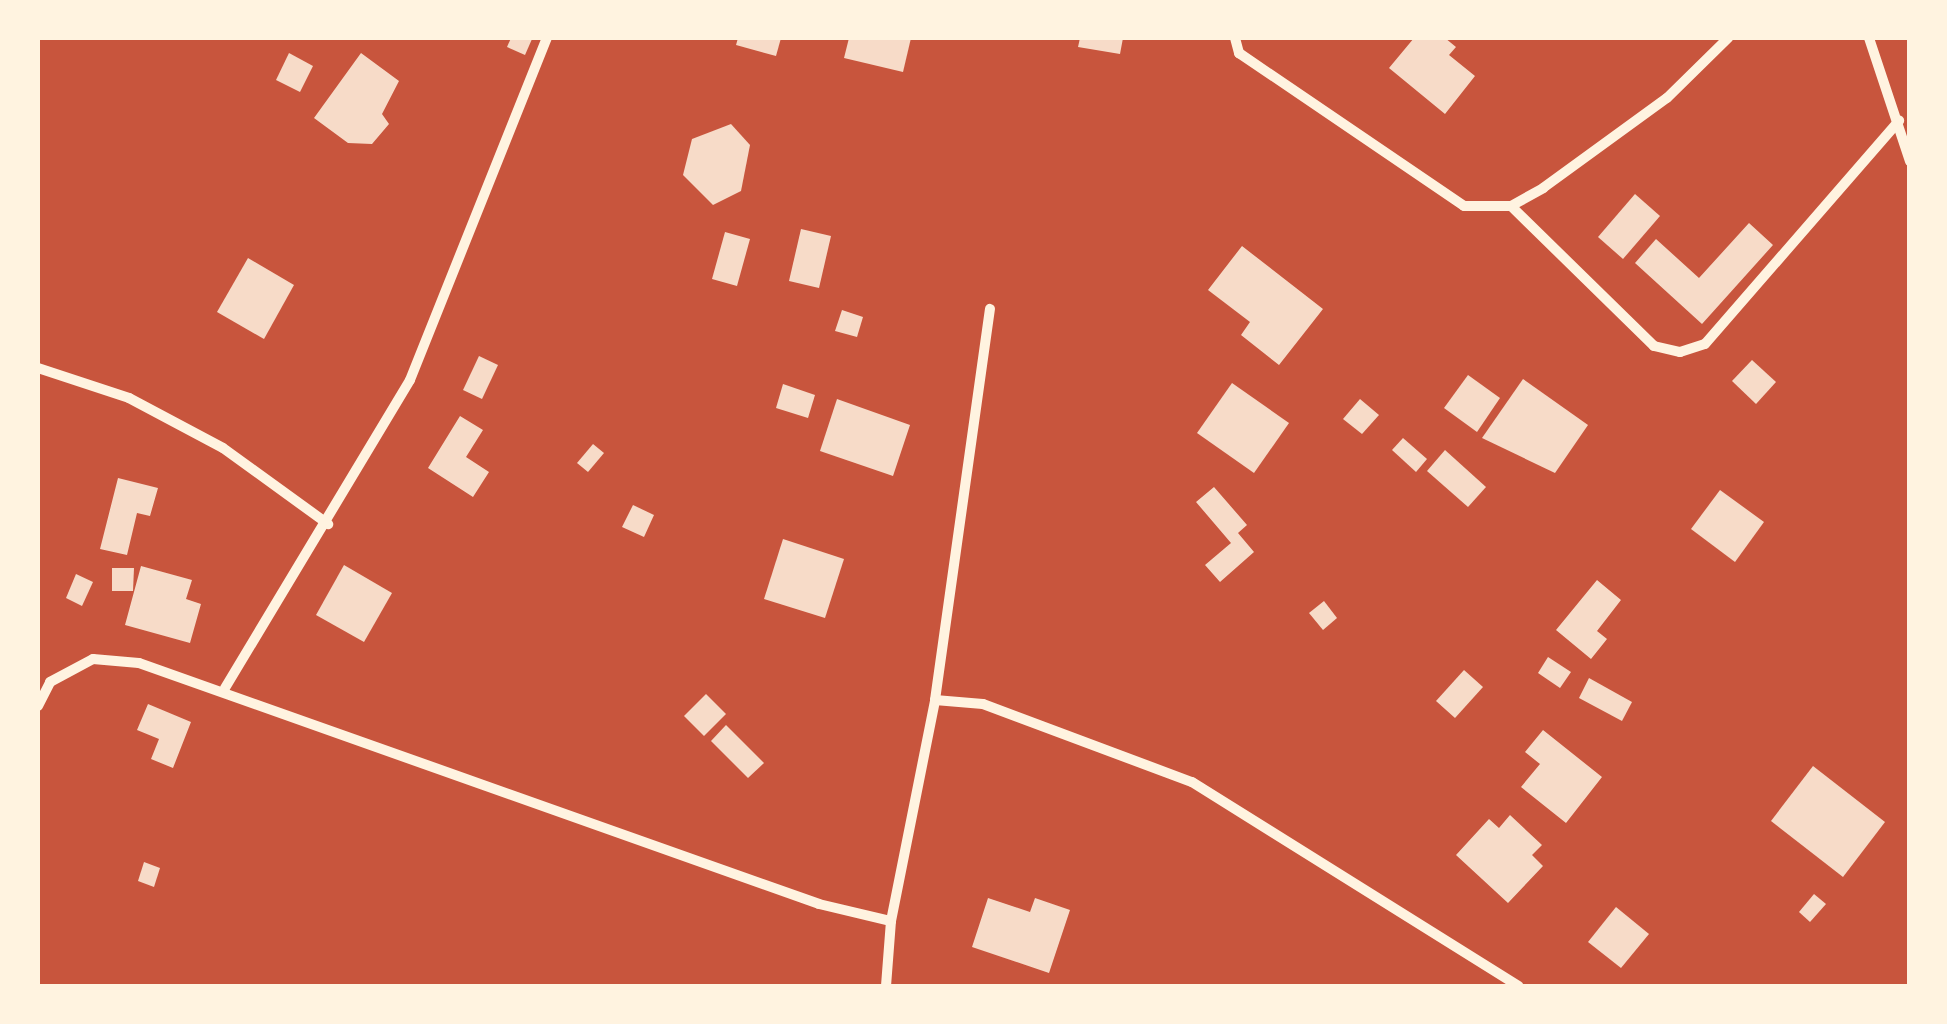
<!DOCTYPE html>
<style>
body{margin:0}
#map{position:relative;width:1947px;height:1024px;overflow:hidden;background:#c8553d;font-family:Merriweather,serif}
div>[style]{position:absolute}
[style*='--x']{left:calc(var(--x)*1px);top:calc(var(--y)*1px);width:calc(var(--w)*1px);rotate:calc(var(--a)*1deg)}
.building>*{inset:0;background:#f7dbc8}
.minor>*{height:10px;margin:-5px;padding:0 5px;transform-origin:5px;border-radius:5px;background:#fff3e0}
span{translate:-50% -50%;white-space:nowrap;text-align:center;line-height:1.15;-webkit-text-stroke:8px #fff3e0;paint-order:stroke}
.frame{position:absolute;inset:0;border:40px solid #fff3e0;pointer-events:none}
</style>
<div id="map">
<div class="building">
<div style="clip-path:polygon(511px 38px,532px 39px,525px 55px,507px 47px)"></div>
<div style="clip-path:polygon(738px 38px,781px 38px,776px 56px,736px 45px)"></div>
<div style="clip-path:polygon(849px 38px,911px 38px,903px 72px,844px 58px)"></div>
<div style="clip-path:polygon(1080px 38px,1123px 38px,1120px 54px,1078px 47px)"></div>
<div style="clip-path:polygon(1414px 38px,1445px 38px,1456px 47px,1449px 55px,1475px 76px,1445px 114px,1389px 68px)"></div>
<div style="clip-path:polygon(289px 53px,313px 66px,300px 92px,276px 80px)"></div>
<div style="clip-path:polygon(361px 53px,399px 81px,382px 114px,389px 124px,372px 144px,348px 143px,314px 118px)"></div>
<div style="clip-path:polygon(731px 124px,750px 145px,741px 191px,713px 205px,683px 175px,692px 139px)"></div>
<div style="clip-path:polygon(1635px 194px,1660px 216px,1623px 259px,1598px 237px)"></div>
<div style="clip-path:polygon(1749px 223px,1773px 245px,1702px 324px,1635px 263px,1656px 239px,1699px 278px)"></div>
<div style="clip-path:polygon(801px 229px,831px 236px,819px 288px,789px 281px)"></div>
<div style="clip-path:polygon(725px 232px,750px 239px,737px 286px,712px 279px)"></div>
<div style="clip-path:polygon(1242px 246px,1323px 309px,1279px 365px,1241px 335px,1250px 322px,1208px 290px)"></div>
<div style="clip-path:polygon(248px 258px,294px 285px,264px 339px,217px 312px)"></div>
<div style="clip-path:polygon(842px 310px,863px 317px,857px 337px,835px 331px)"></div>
<div style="clip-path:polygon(479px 356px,498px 365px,482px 399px,463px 390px)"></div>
<div style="clip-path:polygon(1752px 360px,1776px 382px,1756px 404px,1732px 381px)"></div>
<div style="clip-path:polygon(1468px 375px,1500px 398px,1477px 432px,1444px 408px)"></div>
<div style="clip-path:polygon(1523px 379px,1588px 425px,1555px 473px,1482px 438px)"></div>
<div style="clip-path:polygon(1232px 383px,1289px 423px,1254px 473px,1197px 433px)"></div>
<div style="clip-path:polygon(783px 384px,815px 395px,808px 418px,776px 408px)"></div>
<div style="clip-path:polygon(837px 399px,910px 425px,893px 476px,820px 451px)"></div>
<div style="clip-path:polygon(1360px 399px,1379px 415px,1362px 434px,1343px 419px)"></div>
<div style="clip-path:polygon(460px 416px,483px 430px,466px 457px,489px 472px,473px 497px,428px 468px)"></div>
<div style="clip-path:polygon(1403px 438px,1427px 459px,1416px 472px,1392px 450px)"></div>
<div style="clip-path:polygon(593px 444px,604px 453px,588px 472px,577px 463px)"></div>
<div style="clip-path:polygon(1445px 450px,1486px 487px,1468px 507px,1427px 471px)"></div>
<div style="clip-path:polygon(118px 478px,158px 488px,150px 516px,137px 513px,127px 555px,100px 549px)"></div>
<div style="clip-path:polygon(1214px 487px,1247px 525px,1238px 533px,1254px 552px,1220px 582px,1205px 565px,1231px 543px,1196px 502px)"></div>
<div style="clip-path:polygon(1720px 490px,1764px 522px,1735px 562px,1691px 529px)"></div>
<div style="clip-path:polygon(633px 505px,654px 515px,644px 537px,622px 527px)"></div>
<div style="clip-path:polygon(783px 539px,844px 559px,825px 618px,764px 599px)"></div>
<div style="clip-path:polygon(344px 565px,392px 593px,364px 642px,316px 615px)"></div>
<div style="clip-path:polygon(141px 566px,192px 580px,186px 599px,201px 604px,190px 643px,125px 625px)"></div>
<div style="clip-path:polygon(112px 568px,134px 568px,133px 591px,112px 591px)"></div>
<div style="clip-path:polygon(76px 574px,93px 582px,82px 606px,66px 598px)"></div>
<div style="clip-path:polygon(1597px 580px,1621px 600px,1597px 631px,1607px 639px,1591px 659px,1556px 630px)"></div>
<div style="clip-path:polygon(1324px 601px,1337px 618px,1323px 630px,1309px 613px)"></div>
<div style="clip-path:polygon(1548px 657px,1571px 672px,1560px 688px,1538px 673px)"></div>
<div style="clip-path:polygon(1464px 670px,1483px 687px,1455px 718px,1436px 701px)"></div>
<div style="clip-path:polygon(1589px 678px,1632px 702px,1622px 721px,1579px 698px)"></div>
<div style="clip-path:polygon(706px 694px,726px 714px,704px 736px,684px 716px)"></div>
<div style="clip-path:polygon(148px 704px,191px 722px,173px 768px,151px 759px,159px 739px,137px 730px)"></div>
<div style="clip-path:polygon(726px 725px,764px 763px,748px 778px,711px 741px)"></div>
<div style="clip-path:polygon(1543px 730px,1602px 777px,1566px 823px,1521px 787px,1540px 764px,1525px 752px)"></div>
<div style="clip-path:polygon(1813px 766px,1885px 822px,1843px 877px,1771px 821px)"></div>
<div style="clip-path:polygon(1510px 815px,1542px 845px,1532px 855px,1543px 866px,1508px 903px,1456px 855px,1489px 819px,1499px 828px)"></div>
<div style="clip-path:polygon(144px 862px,160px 868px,154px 887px,138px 881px)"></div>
<div style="clip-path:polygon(1814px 894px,1826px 904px,1810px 922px,1799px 912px)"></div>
<div style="clip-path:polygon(988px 898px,1030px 912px,1035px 898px,1070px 910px,1049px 973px,972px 947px)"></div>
<div style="clip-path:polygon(1616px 907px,1649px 934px,1621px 968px,1588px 942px)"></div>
</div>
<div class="minor">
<div style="--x:1235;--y:38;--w:16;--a:75"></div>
<div style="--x:1239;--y:53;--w:272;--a:34.2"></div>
<div style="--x:1464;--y:206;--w:47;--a:0"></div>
<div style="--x:1511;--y:206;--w:37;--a:-29"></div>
<div style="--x:1543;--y:188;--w:153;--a:-36"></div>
<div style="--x:1667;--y:98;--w:86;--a:-44.5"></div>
<div style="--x:1869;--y:38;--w:130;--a:71.6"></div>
<div style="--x:1511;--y:206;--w:200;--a:44.4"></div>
<div style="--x:1654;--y:346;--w:27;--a:13"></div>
<div style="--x:1680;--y:352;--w:26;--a:-18"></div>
<div style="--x:1705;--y:344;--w:296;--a:-49"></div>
<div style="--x:38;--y:368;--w:96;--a:18.2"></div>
<div style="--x:129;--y:398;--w:106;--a:28"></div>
<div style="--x:223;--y:448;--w:130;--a:35.9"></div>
<div style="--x:225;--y:688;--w:359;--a:-59"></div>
<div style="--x:410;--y:380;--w:368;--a:-68.2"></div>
<div style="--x:935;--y:700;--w:395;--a:-82"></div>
<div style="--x:38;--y:706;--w:27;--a:-63"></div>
<div style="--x:50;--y:682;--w:49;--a:-28.1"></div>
<div style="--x:93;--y:659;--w:46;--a:5"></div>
<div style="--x:139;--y:663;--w:721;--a:19.51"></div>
<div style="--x:819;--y:904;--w:74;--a:13.3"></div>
<div style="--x:891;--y:921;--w:225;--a:-78.7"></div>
<div style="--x:935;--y:700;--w:48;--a:4.8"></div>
<div style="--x:983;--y:704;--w:223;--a:20.5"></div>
<div style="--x:1192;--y:782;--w:385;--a:32"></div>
<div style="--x:886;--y:986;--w:65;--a:-85.6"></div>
</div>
<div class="frame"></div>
</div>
